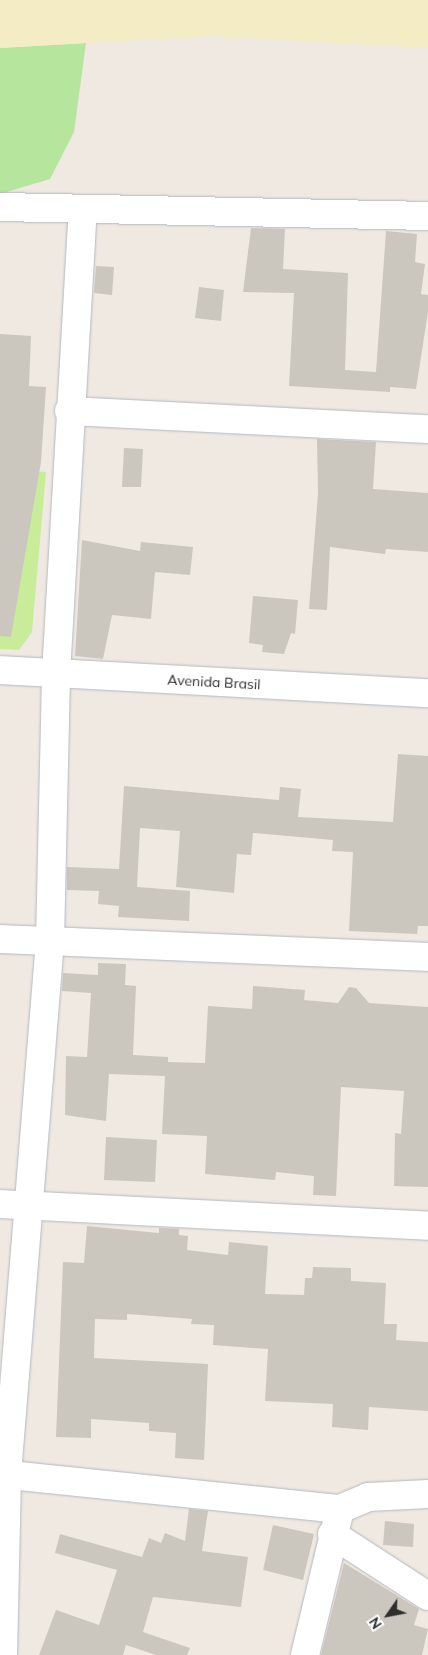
<!DOCTYPE html>
<style>
body{margin:0}
#map{position:relative;width:428px;height:1655px;overflow:hidden;background:#efe9e1;font-family:Mulish,sans-serif}
div>[style]{position:absolute}
[style*='--x']{left:calc(var(--x)*1px);top:calc(var(--y)*1px);width:calc(var(--w)*1px);rotate:calc(var(--a)*1deg)}
.green>*{inset:0;background:#b6e59e}
.sand>*{inset:0;background:#f3ecc5}
.pitch>*{inset:0;background:#c9ec9a}
.building>*{inset:0;background:#cbc7bf}
.roads{filter:drop-shadow(0 0 1px #b4b7c1) drop-shadow(0 0 1px #b4b7c1)}
.minor>*{height:28px;margin:-14px;padding:0 14px;transform-origin:14px;border-radius:14px;background:#fff}
.tertiary>*{height:28px;margin:-14px;padding:0 14px;transform-origin:14px;border-radius:14px;background:#fff}
span{translate:-50% -50%;white-space:nowrap;text-align:center;line-height:1.15;-webkit-text-stroke:4px #fff;paint-order:stroke}
.street-label{font-size:14px;color:#2e2e2e}
.north{position:absolute;left:363px;top:1590px;width:50px;height:50px;-webkit-text-stroke:4px #fff;paint-order:stroke;rotate:237deg;font-size:14px;font-weight:700;line-height:20px;text-align:center;color:#2e2e2e}
.north::after{content:'';display:block;margin:auto;width:18px;height:22px;background:#2e2e2e;clip-path:polygon(50% 0,100% 100%,50% 72%,0 100%)}
</style>
<div id="map">
<div class="green">
<div style="clip-path:polygon(86px 43px,74px 132px,50px 179px,0 194px,0 48px)"></div>
</div>
<div class="sand">
<div style="clip-path:polygon(0 0,428px 0,428px 48px,210px 36px,0 48px)"></div>
</div>
<div class="pitch">
<div style="clip-path:polygon(0 469px,46px 472px,32px 632px,19px 650px,0 649px)"></div>
</div>
<div class="building">
<div style="clip-path:polygon(251px 228px,285px 229px,283px 269px,348px 273px,345px 370px,376px 372px,386px 231px,417px 234px,415px 262px,425px 264px,421px 294px,428px 295px,428px 312px,416px 389px,390px 387px,390px 392px,289px 386px,294px 293px,243px 292px)"></div>
<div style="clip-path:polygon(96px 266px,114px 267px,112px 295px,94px 293px)"></div>
<div style="clip-path:polygon(199px 287px,224px 290px,221px 321px,195px 318px)"></div>
<div style="clip-path:polygon(0 334px,31px 336px,29px 386px,46px 387px,41px 462px,11px 637px,0 636px)"></div>
<div style="clip-path:polygon(317px 439px,376px 442px,373px 489px,428px 493px,428px 552px,386px 549px,385px 554px,330px 547px,327px 610px,309px 609px,318px 494px)"></div>
<div style="clip-path:polygon(124px 448px,143px 449px,141px 487px,122px 487px)"></div>
<div style="clip-path:polygon(82px 540px,140px 551px,141px 542px,193px 547px,190px 575px,155px 572px,151px 619px,112px 615px,103px 659px,75px 656px)"></div>
<div style="clip-path:polygon(253px 596px,298px 600px,295px 634px,291px 633px,284px 654px,262px 652px,263px 645px,249px 643px)"></div>
<div style="clip-path:polygon(398px 754px,428px 756px,428px 926px,418px 926px,417px 934px,349px 931px,353px 852px,332px 851px,333px 840px,253px 833px,251px 855px,237px 854px,234px 893px,176px 887px,180px 831px,140px 828px,137px 887px,190px 891px,189px 921px,118px 917px,119px 906px,98px 904px,99px 891px,67px 890px,67px 867px,119px 869px,124px 786px,279px 800px,280px 787px,301px 789px,298px 817px,393px 822px)"></div>
<div style="clip-path:polygon(98px 963px,126px 964px,125px 985px,136px 986px,133px 1055px,168px 1057px,168px 1062px,205px 1063px,208px 1006px,252px 1009px,253px 986px,305px 990px,304px 1000px,338px 1003px,349px 987px,356px 988px,369px 1003px,428px 1007px,428px 1187px,394px 1186px,395px 1133px,401px 1134px,404px 1091px,341px 1087px,336px 1196px,313px 1195px,314px 1176px,276px 1172px,275px 1180px,205px 1174px,207px 1136px,162px 1134px,165px 1076px,109px 1074px,106px 1121px,65px 1115px,66px 1056px,87px 1057px,91px 993px,62px 991px,63px 973px,98px 975px)"></div>
<div style="clip-path:polygon(106px 1137px,157px 1140px,155px 1182px,104px 1180px)"></div>
<div style="clip-path:polygon(87px 1226px,159px 1233px,159px 1228px,179px 1229px,179px 1235px,188px 1236px,187px 1250px,228px 1255px,229px 1242px,268px 1246px,265px 1294px,304px 1295px,305px 1278px,312px 1278px,313px 1267px,351px 1268px,351px 1281px,386px 1283px,384px 1324px,397px 1324px,396px 1340px,428px 1342px,428px 1411px,369px 1407px,368px 1430px,332px 1427px,333px 1404px,265px 1401px,268px 1349px,213px 1345px,214px 1325px,191px 1324px,192px 1319px,127px 1314px,127px 1320px,95px 1319px,94px 1358px,208px 1364px,204px 1460px,175px 1458px,176px 1433px,149px 1431px,149px 1423px,91px 1419px,91px 1438px,56px 1437px,63px 1262px,84px 1263px)"></div>
<div style="clip-path:polygon(189px 1509px,208px 1511px,202px 1551px,248px 1557px,241px 1607px,153px 1597px,143px 1632px,190px 1648px,187px 1655px,156px 1655px,126px 1645px,123px 1655px,39px 1655px,56px 1610px,99px 1625px,117px 1570px,55px 1553px,60px 1534px,142px 1557px,149px 1538px,161px 1543px,165px 1533px,185px 1541px)"></div>
<div style="clip-path:polygon(385px 1521px,414px 1524px,413px 1547px,383px 1545px)"></div>
<div style="clip-path:polygon(273px 1525px,314px 1534px,303px 1580px,263px 1570px)"></div>
<div style="clip-path:polygon(344px 1563px,419px 1609px,414px 1625px,428px 1629px,422px 1655px,321px 1655px)"></div>
</div>
<div class="roads">
<div class="minor">
<div style="--x:0;--y:207;--w:428;--a:1.2"></div>
<div style="--x:69;--y:411;--w:359;--a:2.9"></div>
<div style="--x:0;--y:670;--w:429;--a:3.1"></div>
<div style="--x:0;--y:939;--w:428;--a:2.4"></div>
<div style="--x:0;--y:1474;--w:342;--a:5.9"></div>
<div style="--x:340;--y:1509;--w:30;--a:-23"></div>
<div style="--x:368;--y:1497;--w:60;--a:-2.9"></div>
<div style="--x:332;--y:1534;--w:114;--a:32.9"></div>
<div style="--x:3;--y:1655;--w:181;--a:-88.7"></div>
<div style="--x:7;--y:1474;--w:535;--a:-85.39"></div>
<div style="--x:50;--y:941;--w:267;--a:-88.7"></div>
<div style="--x:56;--y:674;--w:464;--a:-86.7"></div>
<div style="--x:305;--y:1655;--w:150;--a:-76.5"></div>
</div>
<div class="tertiary">
<div style="--x:0;--y:1204;--w:429;--a:2.9"></div>
</div>
</div>
<div class="street-label">
<span style="left:214px;top:682px;rotate:3deg">Avenida Brasil</span>
</div>
<div class="north">N</div>
</div>
